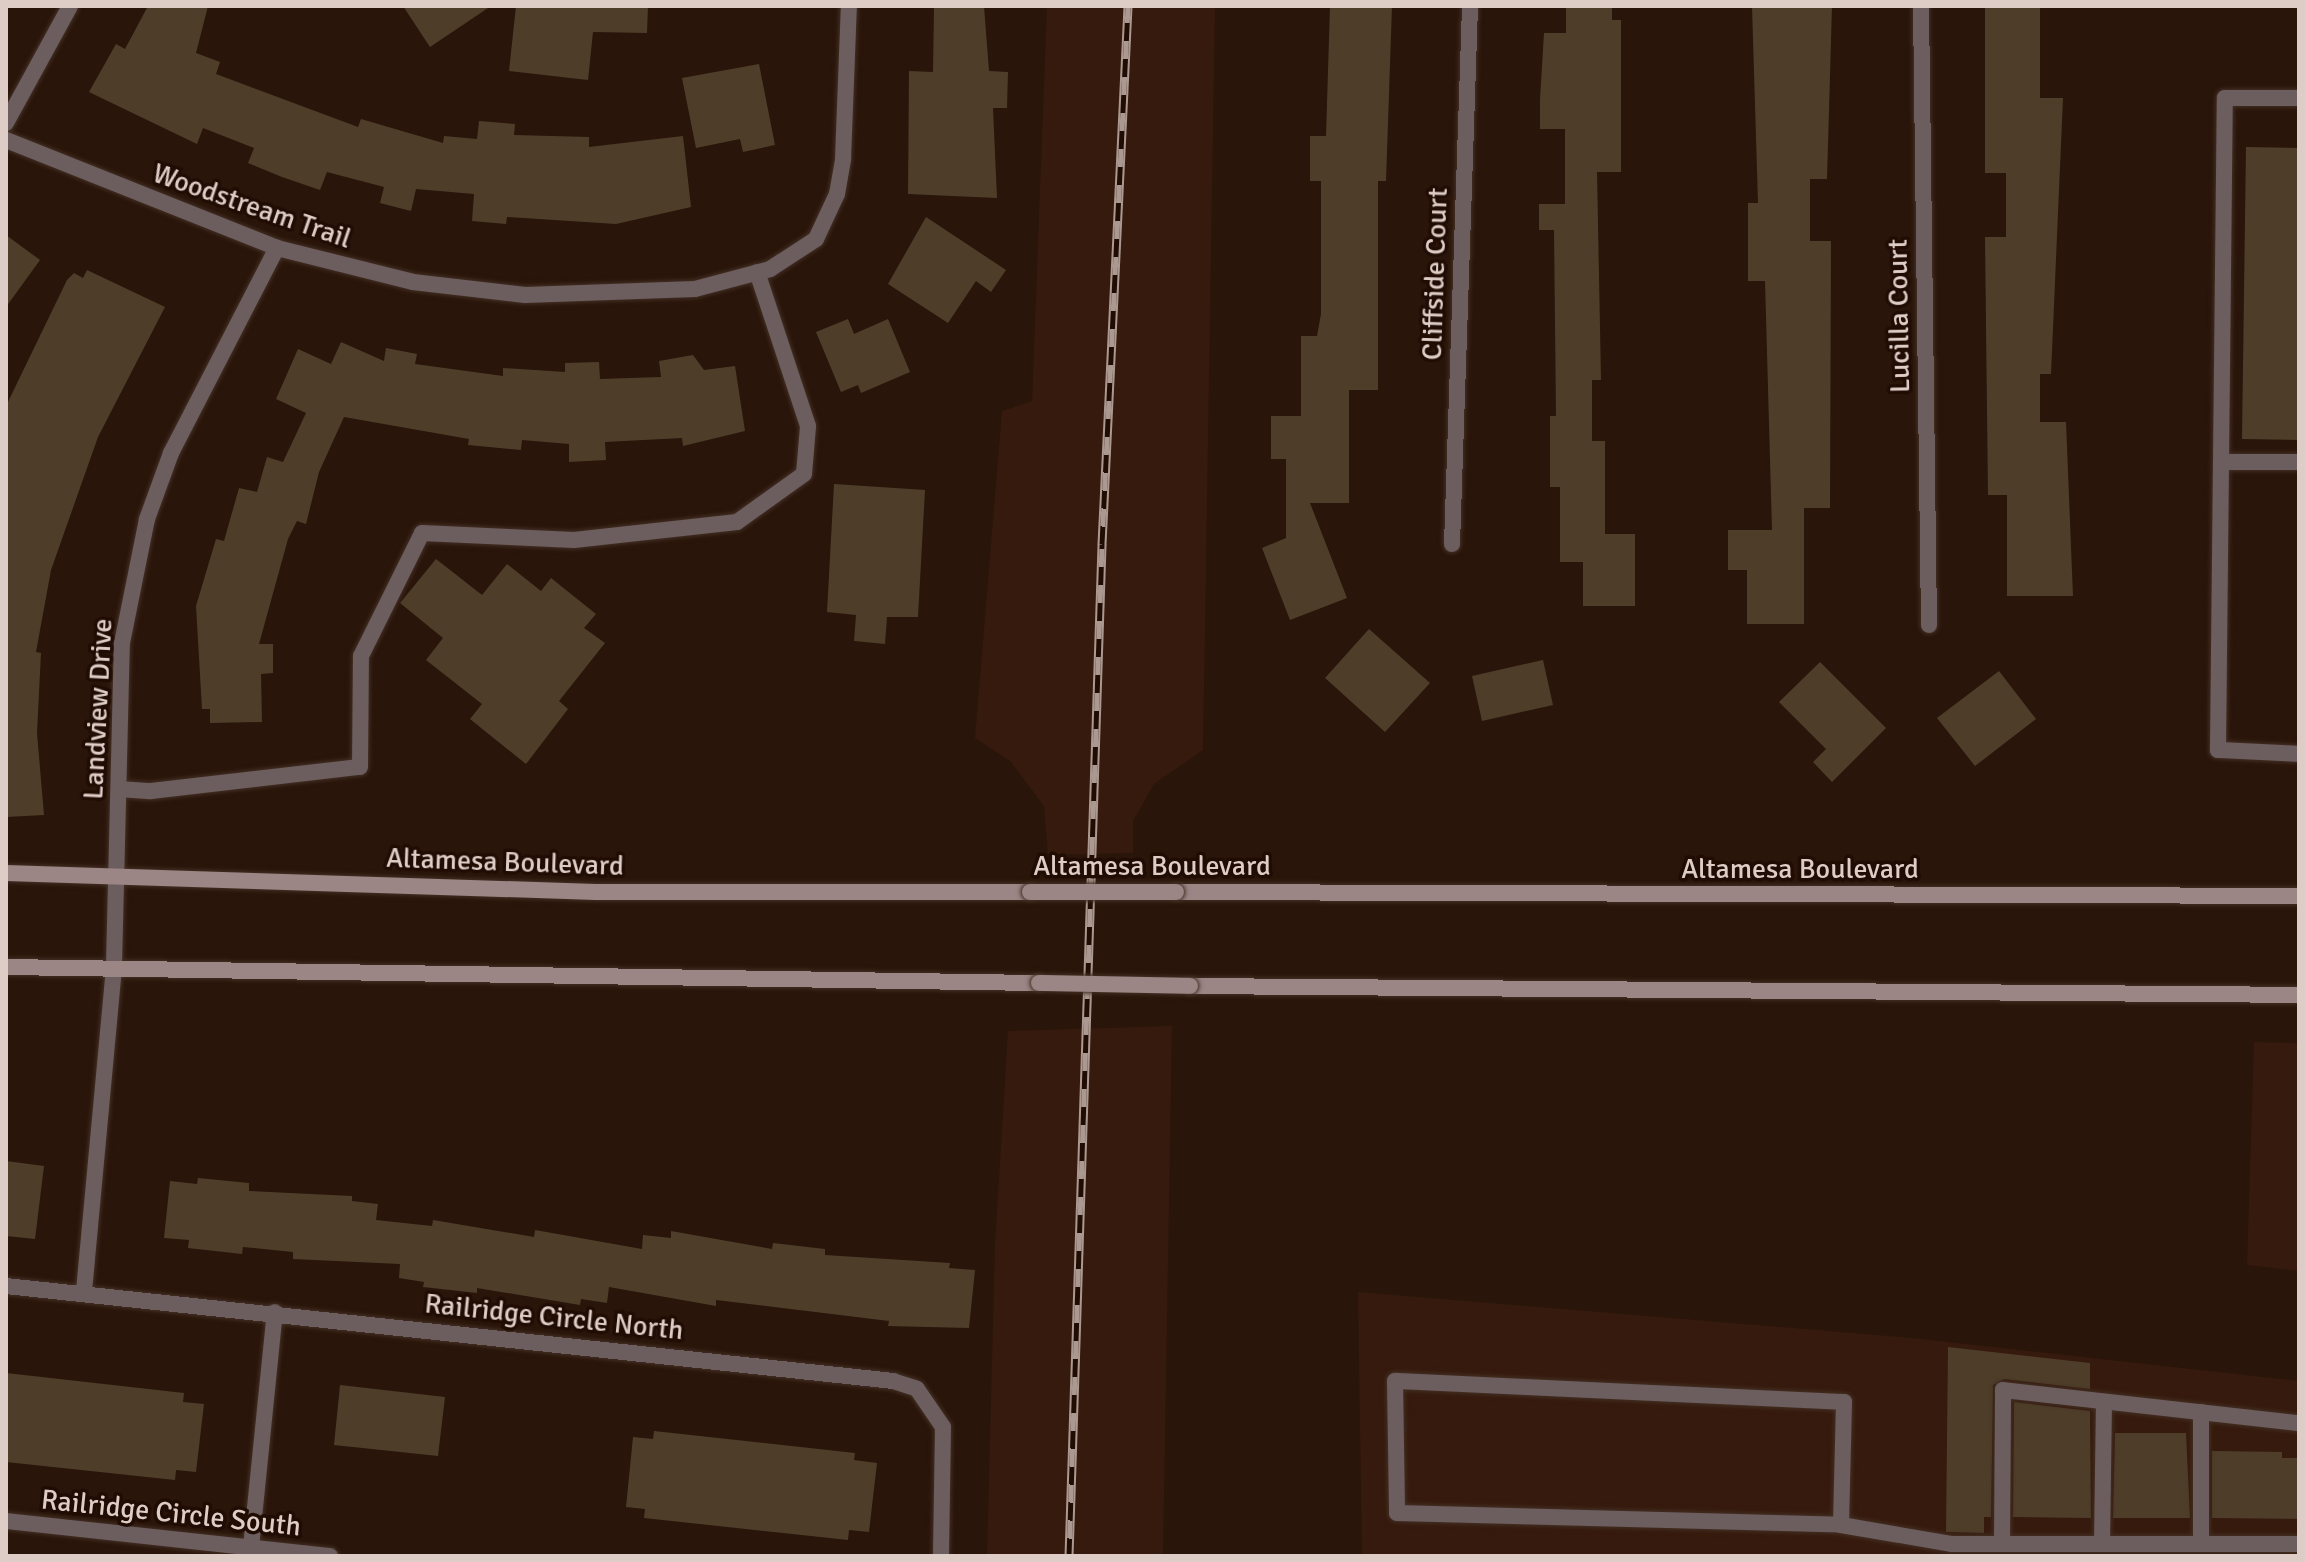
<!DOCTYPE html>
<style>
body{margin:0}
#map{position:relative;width:2305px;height:1562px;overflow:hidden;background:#2a150a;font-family:Signika,sans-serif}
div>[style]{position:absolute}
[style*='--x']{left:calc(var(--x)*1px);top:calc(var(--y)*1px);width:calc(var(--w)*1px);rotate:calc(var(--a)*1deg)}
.built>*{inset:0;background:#361a0d}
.building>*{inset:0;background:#4e3e29}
.roads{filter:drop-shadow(0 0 2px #432f24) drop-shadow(0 0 2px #432f24)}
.lane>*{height:16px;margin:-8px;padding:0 8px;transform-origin:8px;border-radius:8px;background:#6c5e5f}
.street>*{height:16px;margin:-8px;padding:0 8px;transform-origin:8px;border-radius:8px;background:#6c5e5f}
.secondary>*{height:16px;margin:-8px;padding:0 8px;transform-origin:8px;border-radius:8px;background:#9b8585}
.rail>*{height:9px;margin-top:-4.5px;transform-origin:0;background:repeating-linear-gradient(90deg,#200c03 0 18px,#ab9991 0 36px);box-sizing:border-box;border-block:2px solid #ab9991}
.bridges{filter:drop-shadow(0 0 2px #432f24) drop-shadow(0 0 2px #432f24)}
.secondary-bridge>*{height:16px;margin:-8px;padding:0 8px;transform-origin:8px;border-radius:8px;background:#9b8585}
span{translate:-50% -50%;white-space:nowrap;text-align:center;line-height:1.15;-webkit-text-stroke:7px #200c03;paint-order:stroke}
.street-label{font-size:28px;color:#ddcdc6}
.frame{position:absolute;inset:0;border:8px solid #ddcdc6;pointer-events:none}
</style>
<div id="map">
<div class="built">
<div style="clip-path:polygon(1047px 6px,1215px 6px,1203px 750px,1154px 784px,1133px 821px,1133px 853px,1048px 855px,1044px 806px,1010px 761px,975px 738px,1002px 411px,1032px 401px)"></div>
<div style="clip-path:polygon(1172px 1026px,1163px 1556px,987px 1556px,995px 1244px,1008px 1031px)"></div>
<div style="clip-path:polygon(2254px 1042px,2299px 1043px,2299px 1271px,2247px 1265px)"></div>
<div style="clip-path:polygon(1358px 1292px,1912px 1338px,2299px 1381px,2299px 1556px,1362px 1556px)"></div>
</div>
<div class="building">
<div style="clip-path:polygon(148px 6px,208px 6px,196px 53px,220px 62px,216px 74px,358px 127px,361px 119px,443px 143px,444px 136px,477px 139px,479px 121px,515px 124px,514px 135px,589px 137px,589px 147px,683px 136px,691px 207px,616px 224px,507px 217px,506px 224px,472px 221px,474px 194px,416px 189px,411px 211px,380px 203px,384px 187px,327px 172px,320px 190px,282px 177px,248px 163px,254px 148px,203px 128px,197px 144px,89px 92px,116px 44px,125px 49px)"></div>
<div style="clip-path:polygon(403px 6px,491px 6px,430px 47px)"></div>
<div style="clip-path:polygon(516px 6px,648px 6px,647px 33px,593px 32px,588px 80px,509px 71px)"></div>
<div style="clip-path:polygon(934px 6px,984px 6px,989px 71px,1008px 72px,1007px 108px,993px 108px,997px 198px,908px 194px,909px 71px,933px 72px)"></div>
<div style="clip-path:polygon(1330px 6px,1392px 6px,1386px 181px,1378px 181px,1378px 390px,1349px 390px,1349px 503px,1310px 503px,1347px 598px,1290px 620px,1262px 548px,1286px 538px,1286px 459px,1271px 459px,1271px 416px,1301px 416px,1301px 336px,1317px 336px,1321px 314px,1321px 181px,1310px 181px,1310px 136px,1326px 136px)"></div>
<div style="clip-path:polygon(1566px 6px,1612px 6px,1612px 20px,1621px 20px,1621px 172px,1597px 172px,1601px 380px,1592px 380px,1592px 441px,1605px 441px,1605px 534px,1635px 534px,1635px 606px,1583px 606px,1583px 562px,1560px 562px,1560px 487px,1550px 487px,1550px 416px,1556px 416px,1554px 230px,1539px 230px,1539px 204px,1565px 204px,1565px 129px,1540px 129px,1540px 99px,1544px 33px,1566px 33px)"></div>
<div style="clip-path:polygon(1752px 6px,1832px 6px,1827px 179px,1810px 179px,1810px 241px,1831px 241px,1830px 508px,1804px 508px,1804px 624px,1747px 624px,1747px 570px,1728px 570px,1728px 530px,1772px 530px,1765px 281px,1748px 281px,1748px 203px,1758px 203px)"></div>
<div style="clip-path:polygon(1985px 6px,2040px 6px,2040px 98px,2063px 98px,2051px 374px,2040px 374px,2040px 422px,2066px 422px,2073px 596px,2007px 596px,2007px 495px,1988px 495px,1985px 237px,2006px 237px,2006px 173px,1985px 173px)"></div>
<div style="clip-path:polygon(759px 64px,775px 145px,743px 152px,740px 139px,696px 148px,682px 78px)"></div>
<div style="clip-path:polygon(2246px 147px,2299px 148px,2299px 440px,2242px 439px)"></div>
<div style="clip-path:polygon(926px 217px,1006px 270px,991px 292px,976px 281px,948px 323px,888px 284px)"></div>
<div style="clip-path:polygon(6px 235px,40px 260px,6px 307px)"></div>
<div style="clip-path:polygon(87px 270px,165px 307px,98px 437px,51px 570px,36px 652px,41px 653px,37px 733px,44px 815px,6px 817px,6px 406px,67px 280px,74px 273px,83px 278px)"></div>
<div style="clip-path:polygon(848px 319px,854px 334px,888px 319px,910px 372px,861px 393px,858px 385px,841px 392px,816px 332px)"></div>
<div style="clip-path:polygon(341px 342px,384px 361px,386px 348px,417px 354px,415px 364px,503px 376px,503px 368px,565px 372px,565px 363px,599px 362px,600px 379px,661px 377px,659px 361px,693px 355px,704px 370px,735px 366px,745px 431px,683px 446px,682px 438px,605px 442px,606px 460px,569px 462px,569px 444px,522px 440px,521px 450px,468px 445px,469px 439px,344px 417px,319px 472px,306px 524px,297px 521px,288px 539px,259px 644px,273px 644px,273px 673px,261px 674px,262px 722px,210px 723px,210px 709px,202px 709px,196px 606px,216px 539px,224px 541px,239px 488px,257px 492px,267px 457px,283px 462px,306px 413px,276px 399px,298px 349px,331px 364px)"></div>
<div style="clip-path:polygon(834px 484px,925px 490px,918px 617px,887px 617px,885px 644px,854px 641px,856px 615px,827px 612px)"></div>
<div style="clip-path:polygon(436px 559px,482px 595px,507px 564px,541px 591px,551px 578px,596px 614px,584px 628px,605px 643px,559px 701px,568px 709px,526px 764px,470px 719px,482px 704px,426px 660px,443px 638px,400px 603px)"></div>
<div style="clip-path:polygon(1369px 629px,1430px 683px,1385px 732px,1325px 678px)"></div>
<div style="clip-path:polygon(1543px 660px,1553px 705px,1482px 721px,1472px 676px)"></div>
<div style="clip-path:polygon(1820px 662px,1886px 728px,1832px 782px,1813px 762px,1826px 749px,1779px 702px)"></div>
<div style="clip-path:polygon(1999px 671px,2036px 719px,1975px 766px,1937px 718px)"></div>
<div style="clip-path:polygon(6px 1161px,44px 1166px,35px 1239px,6px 1236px)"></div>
<div style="clip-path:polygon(198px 1178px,249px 1183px,249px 1191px,352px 1196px,352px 1201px,378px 1204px,376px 1220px,432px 1226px,433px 1220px,534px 1237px,535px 1230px,642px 1249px,643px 1235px,671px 1238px,671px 1231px,772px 1249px,773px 1243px,825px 1249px,825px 1255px,950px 1263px,949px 1268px,975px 1270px,969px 1328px,888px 1326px,889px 1321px,716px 1300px,716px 1306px,609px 1287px,607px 1303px,581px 1299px,580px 1305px,477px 1288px,477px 1293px,423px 1287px,424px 1282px,399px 1278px,400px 1264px,293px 1259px,293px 1252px,243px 1247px,242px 1254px,188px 1248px,189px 1240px,164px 1238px,170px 1181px,197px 1184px)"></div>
<div style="clip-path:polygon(1948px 1347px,2090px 1363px,2090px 1389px,2004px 1379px,1993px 1385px,1991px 1517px,1984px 1517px,1984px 1533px,1946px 1532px)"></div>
<div style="clip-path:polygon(6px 1373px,184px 1393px,183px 1402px,204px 1404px,196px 1472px,176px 1470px,175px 1480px,6px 1462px)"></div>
<div style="clip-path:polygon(340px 1385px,445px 1397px,438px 1456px,334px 1445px)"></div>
<div style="clip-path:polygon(2014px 1402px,2090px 1411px,2091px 1518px,2013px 1517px)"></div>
<div style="clip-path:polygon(654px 1431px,855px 1453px,854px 1460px,877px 1463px,869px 1532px,849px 1530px,848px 1540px,644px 1518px,645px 1509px,626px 1507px,633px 1437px,653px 1439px)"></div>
<div style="clip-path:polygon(2115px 1433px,2186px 1433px,2190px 1518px,2113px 1518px)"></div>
<div style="clip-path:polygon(2212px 1451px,2282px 1452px,2282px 1458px,2299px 1458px,2299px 1519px,2212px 1518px)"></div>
</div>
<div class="roads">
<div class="lane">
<div style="--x:2221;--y:462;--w:364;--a:-89.4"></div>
<div style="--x:2225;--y:98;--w:74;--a:0"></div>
<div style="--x:2299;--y:462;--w:78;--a:180"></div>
<div style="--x:2221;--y:462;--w:288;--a:90.6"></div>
<div style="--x:2218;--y:750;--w:81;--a:2.8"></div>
<div style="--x:119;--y:789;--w:32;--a:4"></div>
<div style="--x:151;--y:791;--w:210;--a:-6.6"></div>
<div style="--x:360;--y:767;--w:111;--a:-89.5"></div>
<div style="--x:361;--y:656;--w:137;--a:-63.6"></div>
<div style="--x:422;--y:533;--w:152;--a:2.6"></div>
<div style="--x:574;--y:540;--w:164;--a:-6.3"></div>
<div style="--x:737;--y:522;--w:82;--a:-35.6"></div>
<div style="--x:804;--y:474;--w:48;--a:-85.2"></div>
<div style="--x:808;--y:426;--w:162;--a:-108.3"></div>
<div style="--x:6;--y:1286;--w:892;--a:6.11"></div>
<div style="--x:893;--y:1381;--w:25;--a:18"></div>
<div style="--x:917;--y:1389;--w:46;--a:55.6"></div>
<div style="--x:943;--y:1427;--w:129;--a:90.9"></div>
<div style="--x:84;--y:1291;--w:327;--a:-84.7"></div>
<div style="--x:6;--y:1521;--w:326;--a:6.2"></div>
<div style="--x:1841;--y:1525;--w:123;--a:-88.6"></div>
<div style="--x:1844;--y:1402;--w:449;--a:-177.3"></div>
<div style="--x:1395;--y:1381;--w:132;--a:89.1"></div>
<div style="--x:1397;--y:1513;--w:444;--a:1.5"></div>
<div style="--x:1841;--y:1525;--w:113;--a:9.7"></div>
<div style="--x:1952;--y:1544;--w:347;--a:0"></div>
<div style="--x:2002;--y:1543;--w:153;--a:-89.6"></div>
<div style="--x:2003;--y:1390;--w:298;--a:6.4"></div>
<div style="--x:2102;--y:1544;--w:142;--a:-89.2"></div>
<div style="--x:2201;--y:1544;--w:132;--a:-90"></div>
<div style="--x:251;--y:1547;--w:236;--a:-84.2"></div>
</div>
<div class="street">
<div style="--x:1921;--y:6;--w:619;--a:89.26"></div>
<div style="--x:6;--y:123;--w:133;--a:-61.3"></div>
<div style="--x:6;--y:140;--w:292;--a:21.7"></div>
<div style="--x:277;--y:248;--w:140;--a:14"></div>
<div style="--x:413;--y:282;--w:113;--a:6.6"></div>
<div style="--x:525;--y:295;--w:170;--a:-2"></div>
<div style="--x:695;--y:289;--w:78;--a:-14.9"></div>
<div style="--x:770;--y:269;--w:55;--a:-33.1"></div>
<div style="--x:816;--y:239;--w:50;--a:-65"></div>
<div style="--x:837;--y:194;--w:36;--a:-80"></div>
<div style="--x:843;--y:159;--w:153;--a:-87.8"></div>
<div style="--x:1452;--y:544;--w:538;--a:-88.08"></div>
<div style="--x:114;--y:965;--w:322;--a:-88.6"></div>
<div style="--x:122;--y:643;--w:126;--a:-78.6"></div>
<div style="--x:147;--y:519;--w:70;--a:-70"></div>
<div style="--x:171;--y:453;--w:231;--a:-62.7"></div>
</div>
<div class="secondary">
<div style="--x:6;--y:873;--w:590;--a:1.84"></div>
<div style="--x:596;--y:892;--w:434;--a:0"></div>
<div style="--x:1176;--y:892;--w:1123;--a:0.2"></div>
<div style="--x:6;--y:967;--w:1033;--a:0.89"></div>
<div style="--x:1190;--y:986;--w:1109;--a:0.46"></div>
</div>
</div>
<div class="rail">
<div style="--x:1069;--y:1556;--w:1013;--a:-88.13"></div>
<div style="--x:1102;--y:544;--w:539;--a:-87.23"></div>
</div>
<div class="bridges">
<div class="secondary-bridge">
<div style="--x:1030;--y:892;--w:146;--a:0"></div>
<div style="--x:1039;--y:983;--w:151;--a:1.1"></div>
</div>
</div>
<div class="street-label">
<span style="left:252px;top:206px;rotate:19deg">Woodstream Trail</span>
<span style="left:1435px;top:274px;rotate:-88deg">Cliffside Court</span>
<span style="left:1899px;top:316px;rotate:-91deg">Lucilla Court</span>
<span style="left:98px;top:709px;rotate:-87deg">Landview Drive</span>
<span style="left:505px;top:862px;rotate:2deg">Altamesa Boulevard</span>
<span style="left:1152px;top:866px">Altamesa Boulevard</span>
<span style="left:1800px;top:869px">Altamesa Boulevard</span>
<span style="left:554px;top:1317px;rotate:6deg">Railridge Circle North</span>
<span style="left:171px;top:1513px;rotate:6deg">Railridge Circle South</span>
</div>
<div class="frame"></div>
</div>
